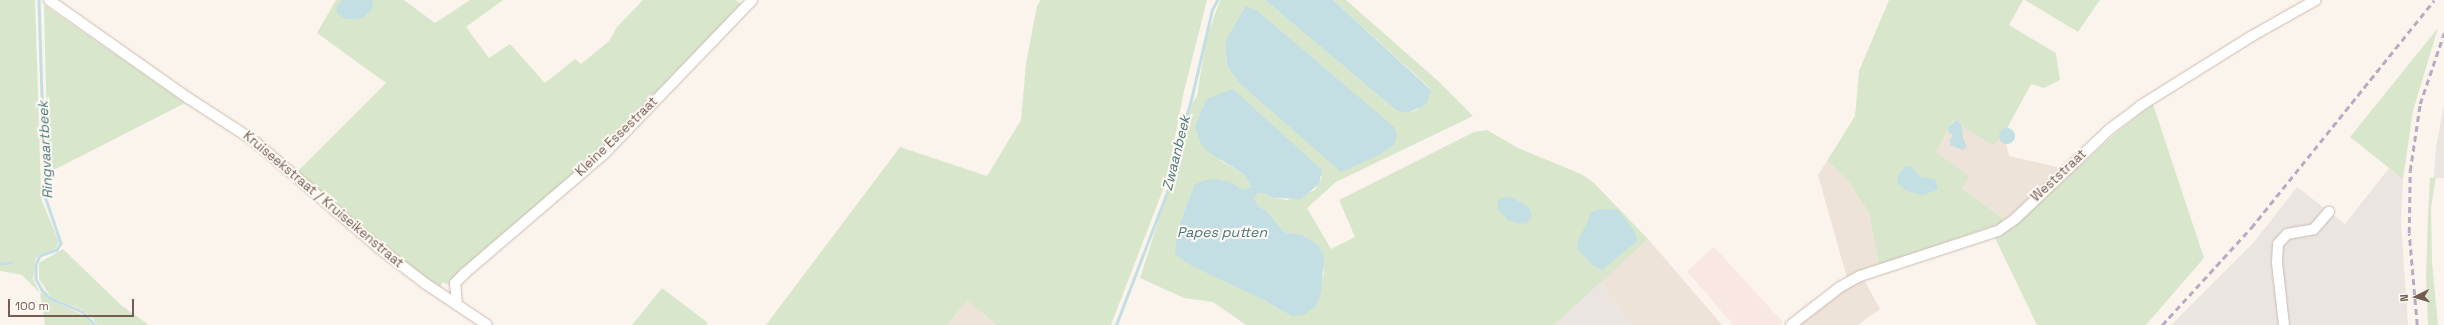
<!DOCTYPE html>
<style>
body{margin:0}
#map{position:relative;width:2444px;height:325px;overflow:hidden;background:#fbf4ec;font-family:"Space Grotesk",sans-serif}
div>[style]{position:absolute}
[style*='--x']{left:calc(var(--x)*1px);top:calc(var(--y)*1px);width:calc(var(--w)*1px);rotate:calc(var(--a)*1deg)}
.residential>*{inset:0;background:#eee3d9}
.commercial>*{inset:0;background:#f9e8e2}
.industrial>*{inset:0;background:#ebe5e1}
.green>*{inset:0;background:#d8e7cc}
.water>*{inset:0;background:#c3dfe3}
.round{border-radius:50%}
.stream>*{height:2.5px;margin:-1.25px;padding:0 1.25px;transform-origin:1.25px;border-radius:1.25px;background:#c3dfe3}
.roads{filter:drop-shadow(0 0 1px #cabab0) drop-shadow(0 0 1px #cabab0)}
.street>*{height:10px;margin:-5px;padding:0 5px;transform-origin:5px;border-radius:5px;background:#fff}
.rail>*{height:2.5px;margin-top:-1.25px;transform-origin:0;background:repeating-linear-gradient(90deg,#b7abc4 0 6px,transparent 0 10px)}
span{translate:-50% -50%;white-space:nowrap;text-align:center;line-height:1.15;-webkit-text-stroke:4px #fdf9f3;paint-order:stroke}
.street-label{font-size:13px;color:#745c51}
.water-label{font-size:14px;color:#4a777d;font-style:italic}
.north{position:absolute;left:2396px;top:277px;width:40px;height:40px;-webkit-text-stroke:3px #fdf9f3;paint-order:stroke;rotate:265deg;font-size:11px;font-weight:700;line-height:16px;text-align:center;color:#745c51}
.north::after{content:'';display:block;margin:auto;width:14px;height:18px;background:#745c51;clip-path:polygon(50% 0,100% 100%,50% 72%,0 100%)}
.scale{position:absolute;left:8px;top:299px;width:126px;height:18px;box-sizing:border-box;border:2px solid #745c51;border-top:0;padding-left:5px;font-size:12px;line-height:14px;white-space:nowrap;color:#745c51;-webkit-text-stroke:3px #fdf9f3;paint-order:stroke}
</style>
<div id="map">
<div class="residential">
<div style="clip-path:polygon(1953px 121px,1994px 146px,2004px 134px,2009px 156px,2062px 168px,2007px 221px,1962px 189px,1936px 152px)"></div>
<div style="clip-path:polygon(1827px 161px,1846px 178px,1869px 213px,1879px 266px,1847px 278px,1818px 175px)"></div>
<div style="clip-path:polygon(1648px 239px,1722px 325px,1631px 325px,1600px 281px)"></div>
<div style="clip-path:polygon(1864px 280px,1880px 309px,1858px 325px,1798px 325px,1837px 292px)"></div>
<div style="clip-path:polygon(967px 301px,997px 325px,947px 325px)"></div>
</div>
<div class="commercial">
<div style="clip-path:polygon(1714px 247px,1783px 322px,1780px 325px,1733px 325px,1687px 271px)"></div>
</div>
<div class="industrial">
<div style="clip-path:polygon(2444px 105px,2444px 178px,2434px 178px,2436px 147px)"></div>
<div style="clip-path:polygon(2389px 168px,2403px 179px,2401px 223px,2408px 325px,2171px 325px,2255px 241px,2297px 187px,2345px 224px)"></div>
<div style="clip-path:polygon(1600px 281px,1631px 325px,1554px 325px)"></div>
</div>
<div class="green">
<div style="clip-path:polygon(0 0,35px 0,41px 191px,42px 201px,59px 242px,55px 249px,40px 254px,36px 259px,33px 279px,40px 293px,45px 294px,49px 299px,85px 316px,92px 325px,45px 325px,40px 293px,22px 275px,0 271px)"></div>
<div style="clip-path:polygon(336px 0,404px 0,435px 23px,470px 0,503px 0,466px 27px,489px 58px,510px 44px,545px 83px,575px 59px,581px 64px,609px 41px,617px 27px,643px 0,736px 0,743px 5px,605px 147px,477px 256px,449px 285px,443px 282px,439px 288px,339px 208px,298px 171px,386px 83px,317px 33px)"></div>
<div style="clip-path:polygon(1041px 0,1207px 0,1184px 91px,1166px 182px,1111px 325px,997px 325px,967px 301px,947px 325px,766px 325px,900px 147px,987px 176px,1021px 120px,1026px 63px,1037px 6px)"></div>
<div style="clip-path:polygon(evenodd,1220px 0,1265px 0,1397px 111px,1408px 113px,1417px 110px,1431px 89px,1333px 0,1346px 0,1437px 80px,1473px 116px,1336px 182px,1307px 208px,1331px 249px,1355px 237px,1339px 200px,1474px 132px,1487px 130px,1518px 148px,1581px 174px,1593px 182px,1648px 239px,1554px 325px,1246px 325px,1213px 302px,1184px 298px,1140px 278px,1180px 153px,1189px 108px,1197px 96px,1206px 40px,1220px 0,1225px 41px,1341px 171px,1239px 83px,1227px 66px,1225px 41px,1220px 0,1220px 95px,1322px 177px,1315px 190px,1287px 200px,1273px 198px,1266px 194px,1257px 193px,1254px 198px,1258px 206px,1267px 211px,1284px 232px,1303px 235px,1318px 245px,1324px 272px,1316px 306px,1291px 316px,1264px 300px,1177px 231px,1194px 185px,1233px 183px,1243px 190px,1251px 187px,1245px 175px,1221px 161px,1195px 126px,1206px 99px,1220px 95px)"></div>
<div style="clip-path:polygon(1889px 0,2023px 0,2009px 25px,2056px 53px,2060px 80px,2044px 88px,2031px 84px,2004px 134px,1994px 146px,1953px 121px,1936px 152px,1969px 176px,1962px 189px,2007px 221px,1879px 266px,1869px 213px,1846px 178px,1827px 161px,1855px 116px,1859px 71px)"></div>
<div style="clip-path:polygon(2025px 0,2100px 0,2078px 32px)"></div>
<div style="clip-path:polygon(44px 5px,185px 103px,48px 173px)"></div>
<div style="clip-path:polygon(2438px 28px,2413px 111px,2403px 179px,2350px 137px)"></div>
<div style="clip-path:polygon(2153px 104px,2204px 258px,2146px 325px,2037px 325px,1995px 238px,2016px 224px,2116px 133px)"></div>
<div style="clip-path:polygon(2436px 177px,2431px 208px,2432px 262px,2438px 325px,2428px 325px,2426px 275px,2428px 213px,2430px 178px)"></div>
<div style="clip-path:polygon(63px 249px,122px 306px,149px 325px,97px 325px,93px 319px,83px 310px,51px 297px,39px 279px,39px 263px)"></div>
<div style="clip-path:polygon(662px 288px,708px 323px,706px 325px,632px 325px)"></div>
</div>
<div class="water">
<div style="clip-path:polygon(342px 0,372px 0,373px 8px,363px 18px,345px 19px,337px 13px,337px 7px)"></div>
<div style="clip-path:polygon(1265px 0,1333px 0,1431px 90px,1427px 104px,1408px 113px,1397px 111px)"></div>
<div style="clip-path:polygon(1246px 6px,1256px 10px,1394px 127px,1397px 135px,1394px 145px,1379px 155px,1341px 172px,1239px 83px,1227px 66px,1225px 41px)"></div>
<div style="clip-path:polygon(1233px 89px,1322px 170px,1319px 184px,1301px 199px,1273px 198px,1266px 194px,1258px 193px,1254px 198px,1258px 206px,1267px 211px,1284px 232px,1303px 235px,1318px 245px,1324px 256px,1321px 293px,1316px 306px,1304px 315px,1291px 316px,1264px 300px,1192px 266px,1175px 254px,1177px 231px,1194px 185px,1205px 180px,1217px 179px,1233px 183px,1243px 190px,1251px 187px,1245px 175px,1208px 152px,1201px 144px,1195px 126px,1206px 99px)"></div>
<div style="clip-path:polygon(1957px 120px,1962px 127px,1963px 139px,1966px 144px,1967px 147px,1963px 150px,1950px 145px,1950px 140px,1953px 135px,1948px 132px,1949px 126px)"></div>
<div class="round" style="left:1999px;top:128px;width:16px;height:16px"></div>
<div style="clip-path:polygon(1905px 166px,1911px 166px,1921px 177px,1935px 179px,1938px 188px,1935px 191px,1922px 195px,1907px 191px,1897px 182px,1898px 176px)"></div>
<div style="clip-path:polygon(1502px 197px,1513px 198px,1529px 207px,1532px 215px,1528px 223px,1522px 224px,1509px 221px,1497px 209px,1498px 200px)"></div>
<div style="clip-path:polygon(1601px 209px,1618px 210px,1635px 232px,1637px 241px,1602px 270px,1592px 265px,1577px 248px,1579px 237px,1587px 224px,1591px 212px)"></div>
</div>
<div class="stream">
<div style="--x:39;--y:0;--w:196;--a:88.2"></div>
<div style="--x:45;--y:196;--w:50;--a:71.2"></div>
<div style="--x:61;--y:243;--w:8;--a:120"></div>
<div style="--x:57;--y:250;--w:18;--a:161"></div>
<div style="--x:40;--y:256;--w:10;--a:114"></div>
<div style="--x:36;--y:265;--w:14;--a:90"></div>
<div style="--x:36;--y:279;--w:13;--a:61"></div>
<div style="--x:42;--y:290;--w:11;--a:45"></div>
<div style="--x:50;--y:298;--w:36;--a:23"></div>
<div style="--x:83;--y:312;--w:18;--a:47"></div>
<div style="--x:0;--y:264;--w:11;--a:-10"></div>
<div style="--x:1116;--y:325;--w:156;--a:-69"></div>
<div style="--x:1172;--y:179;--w:30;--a:-82"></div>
<div style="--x:1176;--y:149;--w:51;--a:-73"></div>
<div style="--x:1191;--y:100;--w:92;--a:-76.9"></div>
<div style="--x:1212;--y:10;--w:11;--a:-63"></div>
</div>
<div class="roads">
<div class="street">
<div style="--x:49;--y:0;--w:170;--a:35.2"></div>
<div style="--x:188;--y:98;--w:77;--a:32.9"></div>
<div style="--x:253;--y:140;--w:166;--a:40.6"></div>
<div style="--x:379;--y:248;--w:59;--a:37.5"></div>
<div style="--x:426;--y:284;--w:73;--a:33.9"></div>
<div style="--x:457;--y:305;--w:22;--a:-95"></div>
<div style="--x:455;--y:283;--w:14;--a:-45"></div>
<div style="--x:465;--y:273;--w:183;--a:-40.6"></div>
<div style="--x:604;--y:154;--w:214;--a:-46.1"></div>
<div style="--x:1791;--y:325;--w:62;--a:-37.8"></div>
<div style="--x:1840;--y:287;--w:23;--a:-29"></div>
<div style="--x:1860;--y:276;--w:145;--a:-18.1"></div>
<div style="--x:1998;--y:231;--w:21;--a:-35"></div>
<div style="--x:2015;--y:219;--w:131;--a:-43.5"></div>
<div style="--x:2110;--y:129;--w:38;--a:-37"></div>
<div style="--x:2140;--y:106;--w:132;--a:-32"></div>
<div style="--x:2252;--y:36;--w:73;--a:-29.4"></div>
<div style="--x:2284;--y:325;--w:62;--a:-96.4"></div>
<div style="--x:2277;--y:263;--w:19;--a:-87"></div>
<div style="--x:2278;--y:244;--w:13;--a:-48"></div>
<div style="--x:2287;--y:234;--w:27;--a:-10"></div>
<div style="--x:2314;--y:229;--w:23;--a:-49"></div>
</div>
</div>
<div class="rail">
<div style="--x:2162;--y:325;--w:132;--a:-47.5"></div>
<div style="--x:2251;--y:228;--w:292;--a:-51.2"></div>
<div style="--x:2417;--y:325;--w:92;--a:-95"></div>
<div style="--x:2409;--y:233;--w:62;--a:-89.1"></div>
<div style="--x:2410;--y:171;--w:68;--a:-81.5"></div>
<div style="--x:2420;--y:104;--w:75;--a:-71.3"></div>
</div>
<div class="street-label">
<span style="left:617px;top:137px;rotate:-44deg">Kleine Essestraat</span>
<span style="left:2059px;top:176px;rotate:-43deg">Weststraat</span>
<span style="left:323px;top:200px;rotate:40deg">Kruiseekstraat / Kruiseikenstraat</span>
</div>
<div class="water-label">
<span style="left:45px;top:150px;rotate:-93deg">Ringvaartbeek</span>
<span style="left:1176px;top:153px;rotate:-76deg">Zwaanbeek</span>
<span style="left:1222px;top:232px">Papes putten</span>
</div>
<div class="north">N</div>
<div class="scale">100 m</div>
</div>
